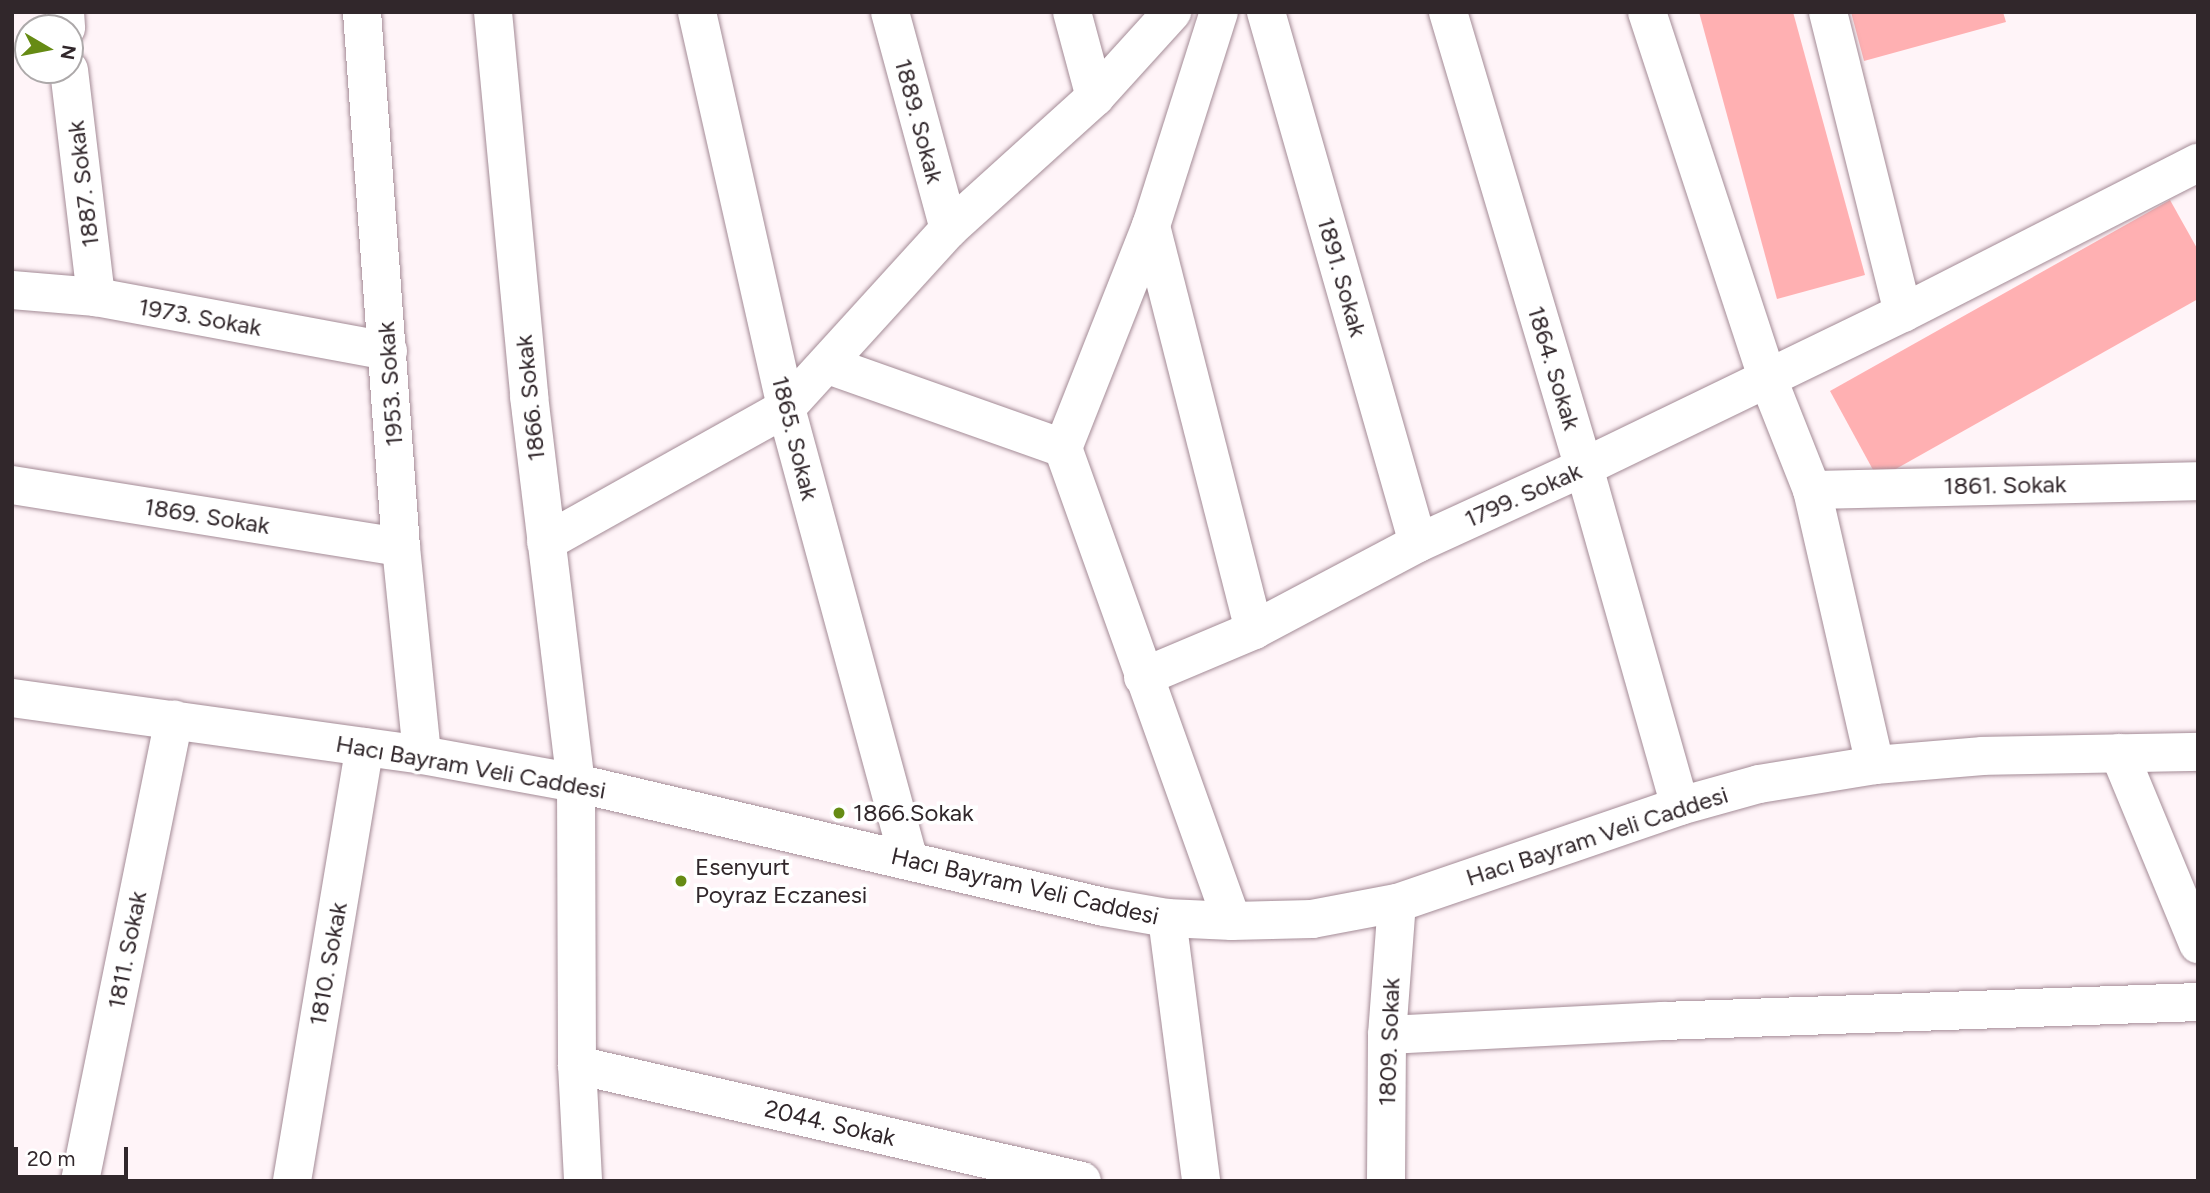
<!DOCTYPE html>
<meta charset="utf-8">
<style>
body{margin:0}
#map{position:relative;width:2210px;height:1193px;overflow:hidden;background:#fff4f8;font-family:Figtree,sans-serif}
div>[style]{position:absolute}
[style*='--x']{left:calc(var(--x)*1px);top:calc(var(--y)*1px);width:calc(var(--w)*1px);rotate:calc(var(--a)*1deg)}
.building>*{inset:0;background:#ffb0b2}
.roads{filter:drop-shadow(0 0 2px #a48b96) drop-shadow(0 0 2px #a48b96)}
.street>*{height:38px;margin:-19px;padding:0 19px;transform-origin:19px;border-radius:19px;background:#fff}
.secondary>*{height:38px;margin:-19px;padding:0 19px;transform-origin:19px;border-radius:19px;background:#fff}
.dots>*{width:19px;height:19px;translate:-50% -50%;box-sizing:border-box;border:4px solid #fff;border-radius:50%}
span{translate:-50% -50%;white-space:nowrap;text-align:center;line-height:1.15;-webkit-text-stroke:7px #fff;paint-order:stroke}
.street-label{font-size:24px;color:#31272b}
.poi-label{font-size:24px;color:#31272b}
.left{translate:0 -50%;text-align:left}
.frame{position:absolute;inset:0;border:14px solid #31272b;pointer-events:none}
.north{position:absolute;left:14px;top:14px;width:70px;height:70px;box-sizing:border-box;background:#fff;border:2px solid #ada9aa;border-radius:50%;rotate:100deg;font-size:19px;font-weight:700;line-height:28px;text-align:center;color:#31272b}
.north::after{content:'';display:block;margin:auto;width:24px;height:32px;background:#668b14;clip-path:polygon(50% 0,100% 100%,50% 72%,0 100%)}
.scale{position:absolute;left:14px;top:1147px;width:114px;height:32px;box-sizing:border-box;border:4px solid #31272b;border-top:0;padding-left:9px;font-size:21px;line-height:24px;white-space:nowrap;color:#31272b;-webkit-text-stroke:5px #fff;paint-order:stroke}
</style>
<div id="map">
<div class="building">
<div style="clip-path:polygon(1699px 12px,1793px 12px,1865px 275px,1777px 299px)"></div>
<div style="clip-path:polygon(1851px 12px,2003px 12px,2006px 22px,1864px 61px)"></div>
<div style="clip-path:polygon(2170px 200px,2198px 250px,2198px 299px,1878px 479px,1830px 391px)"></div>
</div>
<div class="roads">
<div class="street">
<div style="--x:65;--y:12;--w:16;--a:86"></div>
<div style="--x:493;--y:12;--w:386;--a:84.6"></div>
<div style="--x:529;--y:396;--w:390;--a:83.1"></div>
<div style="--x:576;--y:783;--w:282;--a:89.8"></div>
<div style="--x:577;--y:1065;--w:116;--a:87"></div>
<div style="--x:697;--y:12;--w:406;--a:77.3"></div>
<div style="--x:786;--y:408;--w:468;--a:74.8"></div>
<div style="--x:890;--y:12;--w:225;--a:74.8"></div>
<div style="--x:1072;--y:12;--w:88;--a:74.9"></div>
<div style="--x:1266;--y:12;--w:552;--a:74.03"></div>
<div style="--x:1448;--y:12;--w:475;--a:73.4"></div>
<div style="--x:1584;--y:467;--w:352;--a:74.2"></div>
<div style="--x:1647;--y:12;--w:386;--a:71.8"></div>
<div style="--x:1768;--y:379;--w:119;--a:68.4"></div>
<div style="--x:1812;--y:490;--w:282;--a:77.1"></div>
<div style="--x:1828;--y:12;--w:310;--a:76"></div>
<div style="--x:1903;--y:313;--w:331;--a:-27"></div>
<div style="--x:69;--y:70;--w:229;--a:83.2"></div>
<div style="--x:1151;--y:226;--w:417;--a:75.7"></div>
<div style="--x:12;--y:290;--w:84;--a:4.8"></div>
<div style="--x:96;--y:297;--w:297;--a:10.5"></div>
<div style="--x:828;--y:365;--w:249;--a:19.5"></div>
<div style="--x:1063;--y:448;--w:502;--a:70.34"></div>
<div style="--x:1063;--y:448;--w:239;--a:-68.4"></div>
<div style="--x:1151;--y:226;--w:225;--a:-72.4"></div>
<div style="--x:12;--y:485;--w:394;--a:9.1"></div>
<div style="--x:1812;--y:490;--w:386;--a:-1.3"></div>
<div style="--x:546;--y:542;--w:275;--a:-29.2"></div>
<div style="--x:786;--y:408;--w:242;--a:-47.7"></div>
<div style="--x:949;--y:229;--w:197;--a:-42.1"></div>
<div style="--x:1095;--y:97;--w:115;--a:-47.8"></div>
<div style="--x:1143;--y:677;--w:121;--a:-22.9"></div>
<div style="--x:1254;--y:630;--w:186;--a:-27.9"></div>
<div style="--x:1418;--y:543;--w:183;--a:-24.6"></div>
<div style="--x:1584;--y:467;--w:354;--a:-25.8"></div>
<div style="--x:2119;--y:753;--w:207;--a:67.5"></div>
<div style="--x:1167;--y:918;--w:265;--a:82.6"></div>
<div style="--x:1387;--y:1035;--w:276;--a:-2.9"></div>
<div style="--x:1663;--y:1021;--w:535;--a:-2.03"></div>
<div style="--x:577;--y:1065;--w:518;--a:12.94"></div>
<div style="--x:80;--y:1181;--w:471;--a:-78.5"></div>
<div style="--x:292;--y:1181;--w:440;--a:-80.5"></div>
<div style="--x:1386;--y:1181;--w:146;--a:-89.6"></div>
<div style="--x:1387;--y:1035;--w:132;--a:-85.7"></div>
</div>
<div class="secondary">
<div style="--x:362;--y:12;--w:536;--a:85.83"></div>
<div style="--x:401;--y:547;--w:209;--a:84.2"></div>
<div style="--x:12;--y:698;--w:414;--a:7.9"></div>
<div style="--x:422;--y:755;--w:157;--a:10.3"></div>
<div style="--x:576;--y:783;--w:542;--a:13.22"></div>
<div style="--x:1104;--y:907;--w:64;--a:9.9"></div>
<div style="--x:1167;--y:918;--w:65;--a:2.6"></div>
<div style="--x:1232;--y:921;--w:80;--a:-1.4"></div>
<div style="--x:1312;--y:919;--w:86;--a:-10.7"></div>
<div style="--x:1397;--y:903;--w:299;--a:-18.9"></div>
<div style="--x:1680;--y:806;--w:82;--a:-15.6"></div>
<div style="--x:1759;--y:784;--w:118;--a:-9.3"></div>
<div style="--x:1875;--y:765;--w:108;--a:-4.8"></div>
<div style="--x:1983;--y:756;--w:215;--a:-1.1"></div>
</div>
</div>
<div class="dots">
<div style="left:839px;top:813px;background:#668b14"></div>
<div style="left:681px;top:881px;background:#668b14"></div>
</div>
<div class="street-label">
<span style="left:919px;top:121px;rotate:75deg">1889. Sokak</span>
<span style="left:83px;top:184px;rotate:-97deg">1887. Sokak</span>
<span style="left:1342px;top:277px;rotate:74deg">1891. Sokak</span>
<span style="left:200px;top:317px;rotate:10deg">1973. Sokak</span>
<span style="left:1554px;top:368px;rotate:73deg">1864. Sokak</span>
<span style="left:390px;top:384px;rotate:-94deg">1953. Sokak</span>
<span style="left:530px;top:398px;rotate:-96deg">1866. Sokak</span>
<span style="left:795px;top:438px;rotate:76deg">1865. Sokak</span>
<span style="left:2005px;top:485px;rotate:-1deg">1861. Sokak</span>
<span style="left:1523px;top:495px;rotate:-24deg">1799. Sokak</span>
<span style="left:207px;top:516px;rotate:9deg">1869. Sokak</span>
<span style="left:471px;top:767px;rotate:10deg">Hacı Bayram Veli Caddesi</span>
<span style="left:1597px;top:836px;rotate:-18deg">Hacı Bayram Veli Caddesi</span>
<span style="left:1025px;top:886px;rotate:13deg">Hacı Bayram Veli Caddesi</span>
<span style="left:127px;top:950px;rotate:-79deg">1811. Sokak</span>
<span style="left:328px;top:964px;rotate:-80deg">1810. Sokak</span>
<span style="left:1389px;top:1042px;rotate:-88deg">1809. Sokak</span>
<span style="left:830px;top:1123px;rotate:13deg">2044. Sokak</span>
</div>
<div class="poi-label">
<span class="left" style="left:853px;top:813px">1866.Sokak</span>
<span class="left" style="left:695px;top:881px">Esenyurt<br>Poyraz Eczanesi</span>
</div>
<div class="frame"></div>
<div class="north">N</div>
<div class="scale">20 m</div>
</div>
